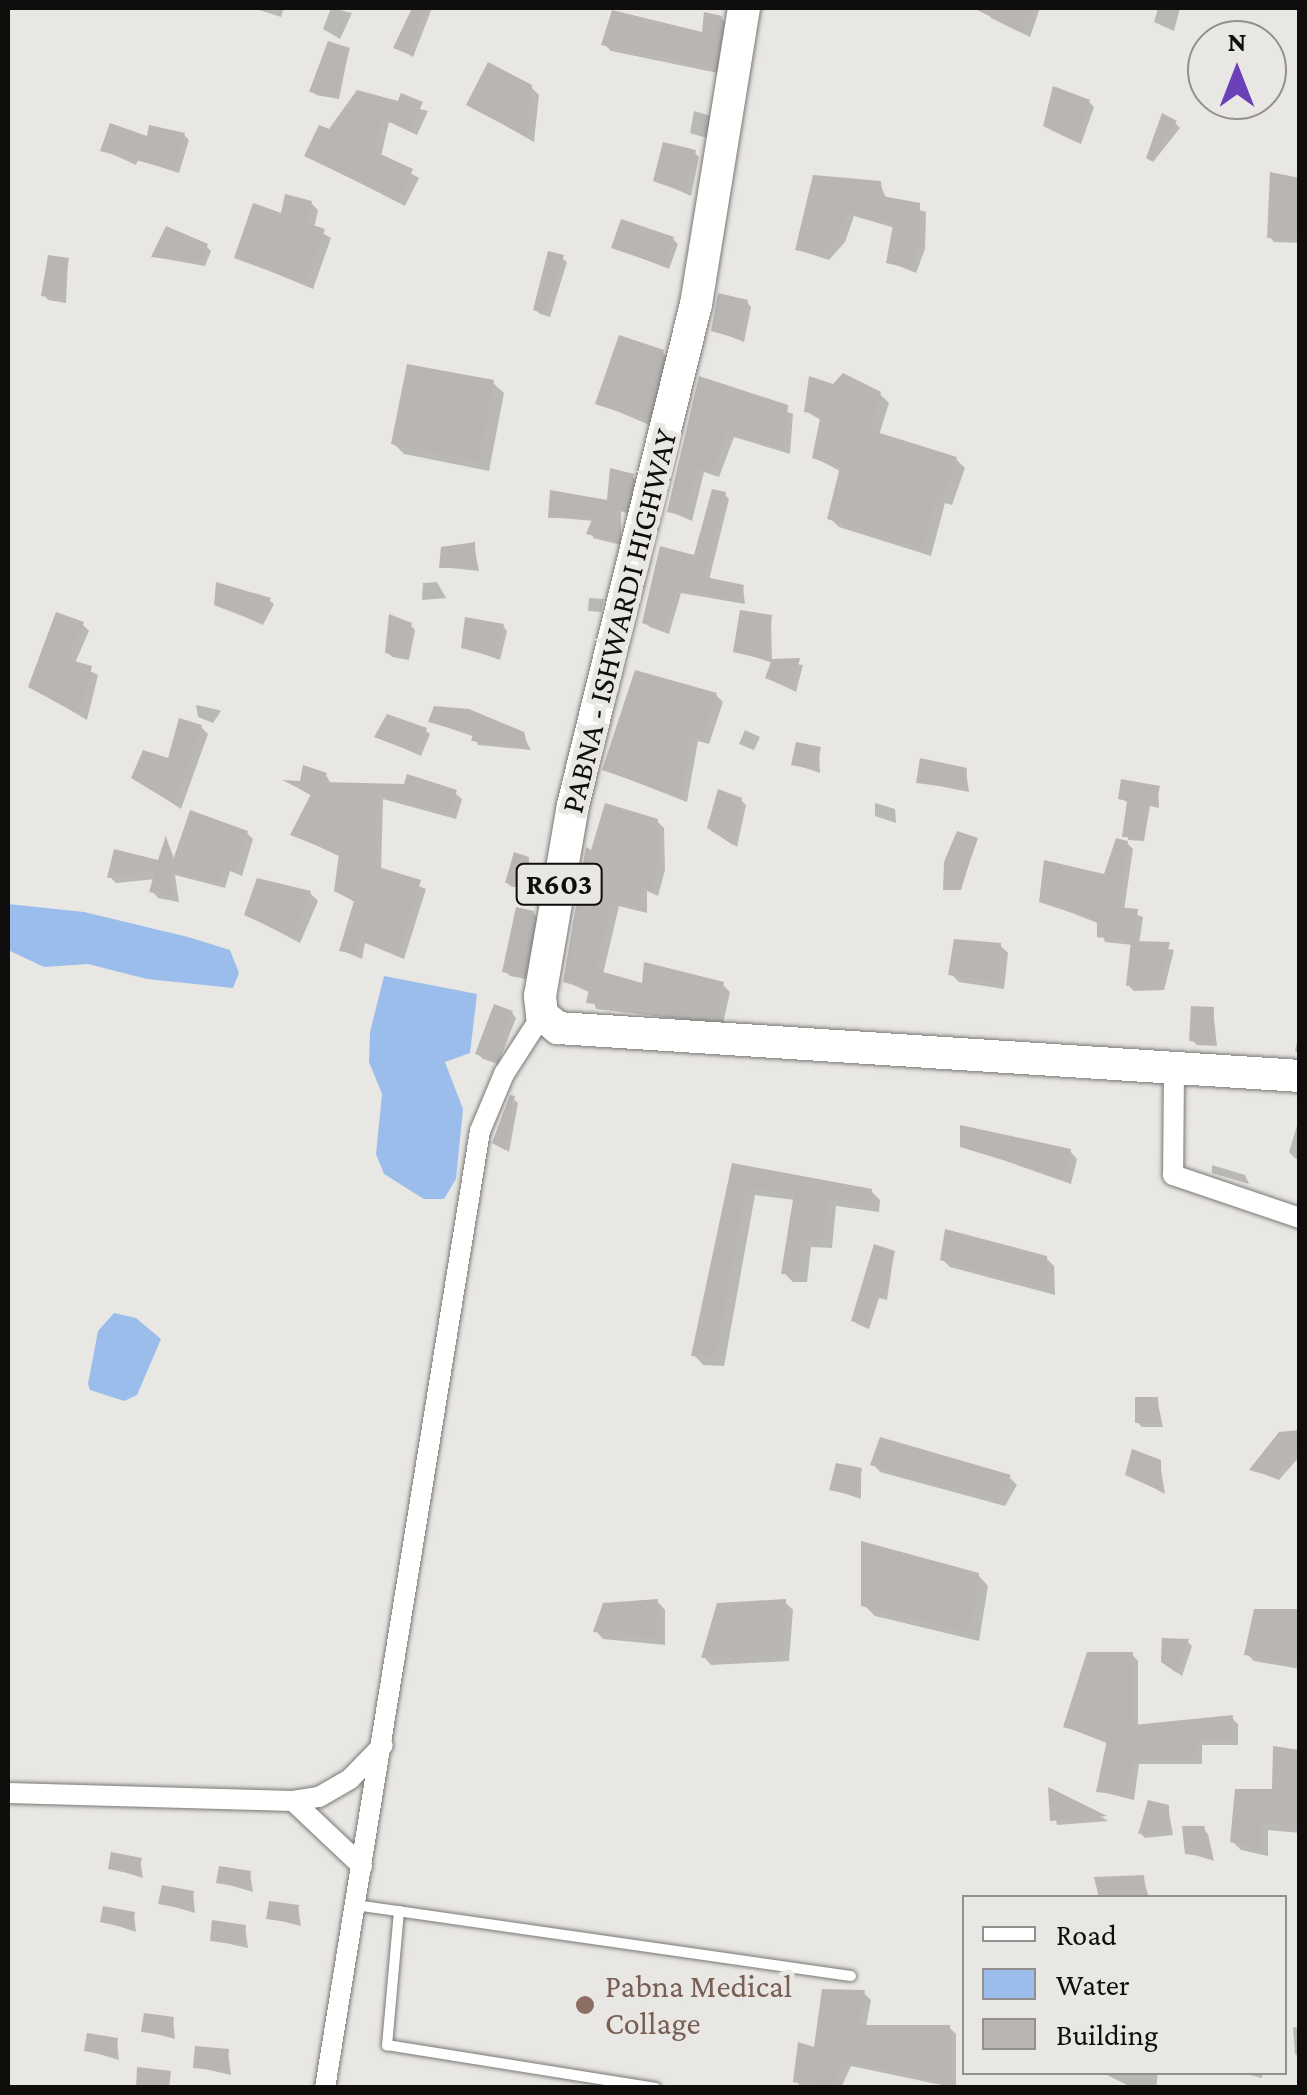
<!DOCTYPE html>
<style>
body{margin:0}
#map{position:relative;width:1307px;height:2095px;overflow:hidden;background:#e9e7e3;font-family:"Crimson Pro",serif}
div>[style]{position:absolute}
[style*='--x']{left:calc(var(--x)*1px);top:calc(var(--y)*1px);width:calc(var(--w)*1px);rotate:calc(var(--a)*1deg)}
.water>*{inset:0;background:#9bbdec}
.shadow>*{inset:0;background:#0003}
.building>*{inset:0;background:#b9b5b3}
.roads{filter:drop-shadow(0 0 2px #7a7875) drop-shadow(0 0 2px #7a7875)}
.lane>*{height:10px;margin:-5px;padding:0 5px;transform-origin:5px;border-radius:5px;background:#fff}
.street>*{height:20px;margin:-10px;padding:0 10px;transform-origin:10px;border-radius:10px;background:#fff}
.primary>*{height:32px;margin:-16px;padding:0 16px;transform-origin:16px;border-radius:16px;background:#fff}
.dots>*{width:28px;height:28px;translate:-50% -50%;box-sizing:border-box;border:5px solid #e9e7e3;border-radius:50%}
span{translate:-50% -50%;white-space:nowrap;text-align:center;line-height:1.15;-webkit-text-stroke:10px #e9e7e3;paint-order:stroke}
.shield-label span{padding:2px 8px;background:#e9e7e3;border:2px solid;border-radius:8px;-webkit-text-stroke-width:0}
.shield-label{font-size:30px;color:#0f0e0d;font-weight:700}
.street-label{font-size:32px;color:#0f0e0d}
.education-label{font-size:32px;color:#785e54}
.left{translate:0 -50%;text-align:left}
.frame{position:absolute;inset:0;border:10px solid #0f0e0d;pointer-events:none}
.legend{position:absolute;left:962px;top:1895px;width:325px;height:180px;box-sizing:border-box;background:#e9e7e3;border:2px solid #92908d;margin:0;padding:12px 18px;list-style:none;font-size:30px;color:#0f0e0d}
.legend li{display:flex;align-items:center;gap:20px;height:50px}
.legend b{width:50px;border:2px solid #92908d}
.north{position:absolute;left:1187px;top:20px;width:100px;height:100px;box-sizing:border-box;background:#e9e7e3;border:2px solid #92908d;border-radius:50%;rotate:0deg;font-size:28px;font-weight:700;line-height:40px;text-align:center;color:#0f0e0d}
.north::after{content:'';display:block;margin:auto;width:35px;height:45px;background:#6940b8;clip-path:polygon(50% 0,100% 100%,50% 72%,0 100%)}
</style>
<div id="map">
<div class="water">
<div style="clip-path:polygon(8px 904px,84px 912px,188px 937px,230px 950px,239px 973px,233px 988px,147px 979px,88px 964px,44px 967px,8px 950px)"></div>
<div style="clip-path:polygon(384px 976px,477px 994px,470px 1053px,445px 1062px,463px 1109px,456px 1179px,444px 1199px,424px 1199px,384px 1174px,376px 1154px,382px 1094px,369px 1062px,370px 1032px)"></div>
<div style="clip-path:polygon(114px 1313px,136px 1318px,161px 1339px,137px 1395px,124px 1401px,90px 1390px,88px 1384px,98px 1331px)"></div>
</div>
<div class="shadow">
<div style="clip-path:polygon(253px 8px,284px 8px,281px 17px)"></div>
<div style="clip-path:polygon(331px 8px,352px 13px,340px 39px,323px 29px)"></div>
<div style="clip-path:polygon(414px 8px,432px 8px,413px 57px,396px 47px)"></div>
<div style="clip-path:polygon(985px 8px,1040px 8px,1030px 37px,991px 18px)"></div>
<div style="clip-path:polygon(1158px 8px,1180px 8px,1174px 31px,1154px 22px)"></div>
<div style="clip-path:polygon(721px 18px,728px 25px,718px 73px,611px 51px,604px 44px,704px 35px)"></div>
<div style="clip-path:polygon(349px 50px,339px 99px,316px 95px,312px 91px)"></div>
<div style="clip-path:polygon(531px 87px,539px 95px,534px 142px,469px 105px)"></div>
<div style="clip-path:polygon(1089px 102px,1094px 107px,1081px 144px,1051px 130px)"></div>
<div style="clip-path:polygon(399px 104px,428px 111px,417px 135px,389px 122px,381px 156px,419px 178px,405px 206px,307px 156px,330px 133px)"></div>
<div style="clip-path:polygon(694px 111px,711px 116px,707px 138px,690px 133px)"></div>
<div style="clip-path:polygon(1175px 123px,1180px 128px,1153px 162px,1148px 158px)"></div>
<div style="clip-path:polygon(184px 135px,189px 140px,179px 173px,138px 160px,136px 165px,103px 150px)"></div>
<div style="clip-path:polygon(694px 152px,699px 157px,691px 196px,656px 180px)"></div>
<div style="clip-path:polygon(1300px 183px,1300px 243px,1274px 242px,1270px 237px)"></div>
<div style="clip-path:polygon(880px 184px,887px 200px,926px 212px,925px 249px,916px 273px,889px 262px,895px 228px,854px 216px,845px 242px,829px 260px,798px 250px)"></div>
<div style="clip-path:polygon(311px 203px,318px 210px,314px 228px,331px 238px,313px 289px,236px 257px,282px 216px)"></div>
<div style="clip-path:polygon(673px 239px,678px 244px,669px 269px,614px 247px)"></div>
<div style="clip-path:polygon(206px 246px,211px 251px,205px 266px,154px 257px)"></div>
<div style="clip-path:polygon(562px 258px,567px 262px,550px 317px,540px 314px,535px 309px)"></div>
<div style="clip-path:polygon(68px 260px,66px 303px,48px 300px,44px 295px)"></div>
<div style="clip-path:polygon(747px 302px,751px 307px,744px 342px,714px 330px)"></div>
<div style="clip-path:polygon(663px 353px,670px 360px,654px 427px,598px 403px)"></div>
<div style="clip-path:polygon(701px 379px,793px 414px,790px 454px,734px 437px,719px 477px,704px 472px,692px 521px,669px 511px)"></div>
<div style="clip-path:polygon(493px 383px,504px 393px,489px 471px,404px 454px,394px 444px)"></div>
<div style="clip-path:polygon(880px 394px,889px 403px,879px 435px,956px 459px,965px 468px,952px 505px,945px 503px,931px 556px,839px 527px,830px 518px,842px 472px,815px 458px,822px 421px,806px 411px)"></div>
<div style="clip-path:polygon(632px 476px,637px 481px,629px 514px,621px 511px,621px 545px,593px 538px,594px 521px,550px 517px,609px 503px)"></div>
<div style="clip-path:polygon(724px 494px,729px 499px,709px 580px,743px 587px,745px 604px,681px 593px,669px 634px,650px 627px,645px 622px,696px 558px)"></div>
<div style="clip-path:polygon(474px 545px,479px 571px,441px 567px)"></div>
<div style="clip-path:polygon(437px 582px,446px 598px,422px 600px,423px 583px)"></div>
<div style="clip-path:polygon(589px 598px,604px 599px,601px 612px,588px 611px)"></div>
<div style="clip-path:polygon(269px 600px,274px 604px,263px 625px,217px 604px)"></div>
<div style="clip-path:polygon(771px 617px,772px 661px,803px 665px,796px 692px,768px 678px,773px 663px,736px 651px)"></div>
<div style="clip-path:polygon(82px 624px,89px 631px,75px 663px,98px 675px,87px 720px,31px 687px)"></div>
<div style="clip-path:polygon(410px 625px,415px 630px,409px 660px,392px 657px,387px 652px)"></div>
<div style="clip-path:polygon(503px 626px,507px 631px,500px 660px,464px 647px)"></div>
<div style="clip-path:polygon(716px 695px,723px 702px,709px 744px,698px 741px,687px 802px,605px 770px)"></div>
<div style="clip-path:polygon(196px 705px,219px 710px,221px 711px,213px 723px,198px 717px)"></div>
<div style="clip-path:polygon(431px 722px,522px 734px,531px 750px,478px 745px,475px 737px)"></div>
<div style="clip-path:polygon(201px 727px,208px 734px,181px 809px,134px 777px,170px 761px)"></div>
<div style="clip-path:polygon(425px 730px,430px 734px,421px 756px,377px 736px)"></div>
<div style="clip-path:polygon(745px 730px,760px 737px,754px 750px,739px 744px)"></div>
<div style="clip-path:polygon(819px 749px,820px 773px,794px 764px)"></div>
<div style="clip-path:polygon(966px 771px,969px 792px,919px 782px)"></div>
<div style="clip-path:polygon(326px 775px,331px 784px,455px 793px,462px 799px,456px 819px,383px 799px,381px 871px,426px 889px,404px 959px,365px 943px,362px 959px,341px 950px,356px 903px,336px 890px,341px 857px,294px 835px,312px 796px,289px 783px)"></div>
<div style="clip-path:polygon(1158px 788px,1159px 808px,1150px 806px,1144px 841px,1128px 840px,1129px 803px,1120px 798px)"></div>
<div style="clip-path:polygon(741px 800px,746px 805px,737px 847px,715px 832px)"></div>
<div style="clip-path:polygon(875px 803px,895px 809px,896px 823px,875px 816px)"></div>
<div style="clip-path:polygon(657px 821px,664px 828px,665px 870px,658px 896px,647px 891px,647px 913px,619px 906px,603px 974px,644px 987px,646px 965px,723px 985px,730px 992px,723px 1024px,596px 1009px,591px 993px,565px 981px,592px 853px)"></div>
<div style="clip-path:polygon(247px 833px,253px 839px,242px 876px,230px 871px,225px 888px,175px 875px,179px 902px,158px 898px,152px 891px,156px 879px,116px 883px,110px 877px,160px 863px,167px 840px,175px 861px)"></div>
<div style="clip-path:polygon(976px 840px,961px 890px,947px 890px,945px 889px)"></div>
<div style="clip-path:polygon(1127px 843px,1133px 849px,1124px 910px,1143px 917px,1139px 944px,1174px 950px,1164px 990px,1134px 991px,1128px 985px,1133px 945px,1105px 942px,1100px 924px,1042px 901px,1106px 877px)"></div>
<div style="clip-path:polygon(528px 859px,532px 888px,512px 887px,507px 883px)"></div>
<div style="clip-path:polygon(310px 893px,318px 901px,300px 943px,247px 915px)"></div>
<div style="clip-path:polygon(533px 913px,538px 918px,526px 979px,510px 976px,505px 971px)"></div>
<div style="clip-path:polygon(1000px 945px,1008px 953px,1004px 989px,959px 982px,951px 974px)"></div>
<div style="clip-path:polygon(1213px 1010px,1217px 1046px,1197px 1045px,1192px 1040px)"></div>
<div style="clip-path:polygon(512px 1013px,516px 1018px,498px 1064px,483px 1059px,478px 1054px)"></div>
<div style="clip-path:polygon(1300px 1029px,1300px 1055px,1295px 1051px)"></div>
<div style="clip-path:polygon(515px 1100px,518px 1103px,509px 1152px,495px 1142px)"></div>
<div style="clip-path:polygon(1300px 1116px,1300px 1159px,1296px 1159px,1289px 1152px)"></div>
<div style="clip-path:polygon(963px 1146px,1070px 1151px,1077px 1159px,1071px 1184px)"></div>
<div style="clip-path:polygon(1212px 1165px,1245px 1175px,1249px 1184px,1212px 1173px)"></div>
<div style="clip-path:polygon(734px 1166px,871px 1191px,880px 1200px,879px 1212px,836px 1206px,832px 1248px,811px 1247px,807px 1282px,793px 1282px,784px 1273px,795px 1200px,755px 1195px,724px 1366px,703px 1365px,694px 1355px)"></div>
<div style="clip-path:polygon(894px 1253px,887px 1300px,879px 1298px,869px 1329px,857px 1324px,853px 1320px)"></div>
<div style="clip-path:polygon(1046px 1258px,1054px 1266px,1055px 1295px,950px 1267px,942px 1259px)"></div>
<div style="clip-path:polygon(1157px 1399px,1163px 1427px,1142px 1427px,1137px 1422px)"></div>
<div style="clip-path:polygon(1300px 1432px,1300px 1456px,1279px 1480px,1253px 1470px)"></div>
<div style="clip-path:polygon(1160px 1463px,1165px 1494px,1128px 1474px)"></div>
<div style="clip-path:polygon(873px 1464px,1009px 1477px,1017px 1485px,1005px 1506px,880px 1472px)"></div>
<div style="clip-path:polygon(861px 1471px,861px 1499px,831px 1489px)"></div>
<div style="clip-path:polygon(978px 1575px,988px 1586px,979px 1641px,875px 1616px,864px 1605px)"></div>
<div style="clip-path:polygon(658px 1602px,665px 1610px,665px 1645px,603px 1639px,596px 1631px)"></div>
<div style="clip-path:polygon(785px 1602px,793px 1610px,789px 1661px,711px 1665px,704px 1657px)"></div>
<div style="clip-path:polygon(1300px 1612px,1300px 1669px,1254px 1661px,1247px 1654px)"></div>
<div style="clip-path:polygon(1188px 1642px,1192px 1646px,1182px 1676px,1169px 1666px)"></div>
<div style="clip-path:polygon(1132px 1654px,1138px 1661px,1138px 1727px,1232px 1718px,1238px 1724px,1238px 1745px,1202px 1745px,1202px 1764px,1139px 1764px,1134px 1800px,1098px 1791px,1109px 1744px,1066px 1727px)"></div>
<div style="clip-path:polygon(1300px 1753px,1300px 1833px,1268px 1830px,1268px 1856px,1241px 1850px,1232px 1841px)"></div>
<div style="clip-path:polygon(1051px 1791px,1105px 1819px,1108px 1821px,1057px 1825px)"></div>
<div style="clip-path:polygon(1168px 1807px,1173px 1835px,1145px 1838px,1141px 1834px)"></div>
<div style="clip-path:polygon(1203px 1829px,1208px 1834px,1214px 1861px,1188px 1853px)"></div>
<div style="clip-path:polygon(140px 1860px,143px 1878px,111px 1868px)"></div>
<div style="clip-path:polygon(250px 1873px,253px 1892px,219px 1882px)"></div>
<div style="clip-path:polygon(1143px 1877px,1149px 1898px,1102px 1898px)"></div>
<div style="clip-path:polygon(193px 1893px,195px 1913px,161px 1903px)"></div>
<div style="clip-path:polygon(298px 1907px,301px 1926px,269px 1918px)"></div>
<div style="clip-path:polygon(134px 1915px,136px 1932px,103px 1921px)"></div>
<div style="clip-path:polygon(245px 1927px,248px 1948px,212px 1940px)"></div>
<div style="clip-path:polygon(864px 1993px,871px 2000px,866px 2027px,949px 2027px,956px 2034px,956px 2088px,851px 2066px,841px 2088px,802px 2088px,796px 2081px)"></div>
<div style="clip-path:polygon(173px 2019px,175px 2039px,144px 2031px)"></div>
<div style="clip-path:polygon(1293px 2027px,1300px 2028px,1300px 2058px,1295px 2054px)"></div>
<div style="clip-path:polygon(117px 2041px,119px 2060px,86px 2050px)"></div>
<div style="clip-path:polygon(228px 2052px,231px 2075px,196px 2067px)"></div>
<div style="clip-path:polygon(1101px 2072px,1158px 2072px,1156px 2088px,1133px 2088px)"></div>
<div style="clip-path:polygon(1238px 2072px,1262px 2072px,1262px 2078px)"></div>
</div>
<div class="building">
<div style="clip-path:polygon(412px 8px,426px 8px,408px 54px,393px 48px)"></div>
<div style="clip-path:polygon(973px 8px,1030px 8px,1022px 32px)"></div>
<div style="clip-path:polygon(612px 10px,702px 32px,704px 12px,722px 16px,711px 67px,601px 45px)"></div>
<div style="clip-path:polygon(328px 41px,350px 48px,335px 97px,309px 92px)"></div>
<div style="clip-path:polygon(488px 62px,532px 85px,527px 137px,466px 105px)"></div>
<div style="clip-path:polygon(1053px 86px,1090px 100px,1077px 142px,1043px 126px)"></div>
<div style="clip-path:polygon(357px 90px,398px 101px,401px 93px,423px 102px,410px 130px,383px 118px,374px 151px,413px 169px,398px 201px,304px 156px,319px 125px,329px 129px)"></div>
<div style="clip-path:polygon(1162px 113px,1177px 121px,1151px 161px,1146px 158px)"></div>
<div style="clip-path:polygon(110px 123px,147px 136px,149px 125px,185px 133px,175px 170px,100px 151px)"></div>
<div style="clip-path:polygon(663px 142px,696px 150px,686px 193px,653px 181px)"></div>
<div style="clip-path:polygon(1270px 172px,1300px 178px,1300px 240px,1267px 238px)"></div>
<div style="clip-path:polygon(813px 175px,881px 181px,882px 196px,920px 203px,919px 241px,909px 268px,886px 263px,893px 225px,847px 211px,840px 235px,822px 255px,795px 250px)"></div>
<div style="clip-path:polygon(285px 194px,312px 201px,307px 223px,325px 229px,305px 284px,234px 258px,253px 203px,281px 213px)"></div>
<div style="clip-path:polygon(621px 219px,674px 237px,664px 266px,611px 248px)"></div>
<div style="clip-path:polygon(166px 226px,208px 244px,200px 262px,151px 257px)"></div>
<div style="clip-path:polygon(548px 251px,564px 255px,545px 314px,533px 310px)"></div>
<div style="clip-path:polygon(48px 255px,69px 258px,62px 299px,41px 296px)"></div>
<div style="clip-path:polygon(718px 293px,748px 300px,739px 339px,711px 331px)"></div>
<div style="clip-path:polygon(619px 335px,664px 350px,647px 421px,595px 404px)"></div>
<div style="clip-path:polygon(407px 364px,494px 380px,479px 461px,391px 444px)"></div>
<div style="clip-path:polygon(843px 373px,881px 392px,870px 430px,957px 457px,943px 498px,936px 495px,922px 548px,827px 519px,840px 467px,812px 458px,821px 414px,804px 412px,809px 376px,833px 384px)"></div>
<div style="clip-path:polygon(699px 376px,788px 405px,784px 449px,727px 432px,712px 472px,697px 467px,686px 516px,667px 512px)"></div>
<div style="clip-path:polygon(610px 468px,634px 474px,624px 512px,617px 509px,617px 542px,586px 534px,593px 517px,548px 518px,550px 490px,607px 500px)"></div>
<div style="clip-path:polygon(712px 489px,726px 492px,705px 577px,744px 585px,741px 601px,677px 589px,664px 631px,642px 623px,660px 546px,694px 555px)"></div>
<div style="clip-path:polygon(475px 542px,476px 567px,439px 568px,441px 547px)"></div>
<div style="clip-path:polygon(216px 582px,271px 598px,258px 622px,214px 605px)"></div>
<div style="clip-path:polygon(740px 610px,772px 615px,768px 660px,733px 652px)"></div>
<div style="clip-path:polygon(56px 612px,84px 622px,67px 659px,92px 666px,80px 715px,28px 687px)"></div>
<div style="clip-path:polygon(389px 614px,412px 623px,405px 657px,385px 653px)"></div>
<div style="clip-path:polygon(465px 617px,504px 624px,495px 657px,461px 648px)"></div>
<div style="clip-path:polygon(800px 658px,792px 689px,765px 678px,772px 659px)"></div>
<div style="clip-path:polygon(635px 670px,717px 693px,702px 738px,691px 735px,681px 797px,602px 770px)"></div>
<div style="clip-path:polygon(434px 706px,469px 709px,524px 732px,528px 747px,471px 741px,473px 734px,428px 722px)"></div>
<div style="clip-path:polygon(387px 714px,427px 728px,416px 753px,374px 737px)"></div>
<div style="clip-path:polygon(179px 718px,202px 725px,174px 804px,131px 778px,143px 750px,168px 758px)"></div>
<div style="clip-path:polygon(796px 742px,821px 747px,816px 770px,791px 765px)"></div>
<div style="clip-path:polygon(920px 758px,967px 768px,965px 789px,916px 783px)"></div>
<div style="clip-path:polygon(303px 765px,327px 773px,323px 782px,404px 784px,407px 774px,457px 790px,450px 814px,377px 794px,375px 866px,421px 880px,398px 955px,359px 939px,356px 954px,339px 951px,354px 901px,334px 891px,339px 854px,290px 835px,311px 794px,282px 780px,300px 781px)"></div>
<div style="clip-path:polygon(1121px 779px,1160px 786px,1156px 806px,1147px 804px,1141px 838px,1122px 837px,1127px 801px,1118px 799px)"></div>
<div style="clip-path:polygon(718px 789px,742px 798px,733px 845px,707px 828px)"></div>
<div style="clip-path:polygon(605px 803px,658px 819px,659px 862px,651px 891px,641px 886px,641px 908px,612px 900px,596px 970px,642px 983px,644px 962px,724px 982px,717px 1018px,586px 1003px,589px 989px,563px 982px,586px 847px,591px 850px)"></div>
<div style="clip-path:polygon(190px 810px,248px 831px,235px 872px,223px 867px,219px 884px,170px 871px,174px 897px,149px 892px,155px 872px,107px 878px,114px 849px,158px 860px,166px 835px,172px 863px)"></div>
<div style="clip-path:polygon(957px 831px,978px 838px,960px 890px,943px 890px,944px 862px)"></div>
<div style="clip-path:polygon(1116px 838px,1128px 841px,1119px 907px,1138px 909px,1134px 941px,1170px 942px,1159px 985px,1126px 986px,1131px 941px,1097px 937px,1097px 921px,1039px 902px,1044px 860px,1104px 874px)"></div>
<div style="clip-path:polygon(514px 852px,529px 857px,528px 884px,505px 883px)"></div>
<div style="clip-path:polygon(257px 878px,311px 891px,292px 937px,244px 915px)"></div>
<div style="clip-path:polygon(516px 907px,534px 911px,522px 976px,502px 972px)"></div>
<div style="clip-path:polygon(954px 939px,1001px 943px,998px 982px,948px 975px)"></div>
<div style="clip-path:polygon(494px 1004px,513px 1011px,494px 1061px,475px 1054px)"></div>
<div style="clip-path:polygon(1191px 1006px,1214px 1007px,1213px 1042px,1189px 1041px)"></div>
<div style="clip-path:polygon(510px 1095px,515px 1096px,505px 1150px,492px 1143px)"></div>
<div style="clip-path:polygon(960px 1125px,1071px 1149px,1063px 1178px,960px 1147px)"></div>
<div style="clip-path:polygon(732px 1163px,872px 1189px,870px 1204px,828px 1198px,823px 1240px,802px 1239px,798px 1274px,781px 1274px,794px 1193px,746px 1187px,715px 1358px,691px 1356px)"></div>
<div style="clip-path:polygon(945px 1229px,1047px 1256px,1048px 1289px,940px 1260px)"></div>
<div style="clip-path:polygon(874px 1244px,895px 1251px,883px 1297px,875px 1295px,866px 1326px,851px 1321px)"></div>
<div style="clip-path:polygon(1135px 1397px,1158px 1397px,1159px 1423px,1135px 1423px)"></div>
<div style="clip-path:polygon(1300px 1430px,1300px 1446px,1274px 1477px,1249px 1470px,1279px 1432px)"></div>
<div style="clip-path:polygon(880px 1437px,1011px 1475px,998px 1499px,870px 1465px)"></div>
<div style="clip-path:polygon(1132px 1449px,1161px 1460px,1161px 1491px,1125px 1475px)"></div>
<div style="clip-path:polygon(836px 1463px,862px 1468px,857px 1496px,829px 1490px)"></div>
<div style="clip-path:polygon(861px 1541px,979px 1573px,969px 1632px,861px 1606px)"></div>
<div style="clip-path:polygon(658px 1599px,658px 1638px,593px 1632px,603px 1603px)"></div>
<div style="clip-path:polygon(786px 1599px,783px 1655px,701px 1658px,717px 1603px)"></div>
<div style="clip-path:polygon(1254px 1609px,1300px 1609px,1300px 1664px,1244px 1655px)"></div>
<div style="clip-path:polygon(1162px 1638px,1189px 1639px,1177px 1673px,1161px 1662px)"></div>
<div style="clip-path:polygon(1087px 1652px,1133px 1652px,1133px 1725px,1233px 1715px,1232px 1739px,1197px 1739px,1197px 1758px,1133px 1758px,1128px 1795px,1096px 1792px,1107px 1740px,1063px 1727px)"></div>
<div style="clip-path:polygon(1273px 1746px,1300px 1750px,1300px 1826px,1261px 1823px,1261px 1849px,1230px 1842px,1235px 1789px,1272px 1789px)"></div>
<div style="clip-path:polygon(1048px 1787px,1107px 1816px,1050px 1821px)"></div>
<div style="clip-path:polygon(1148px 1800px,1169px 1805px,1169px 1831px,1138px 1834px)"></div>
<div style="clip-path:polygon(1182px 1826px,1204px 1826px,1212px 1857px,1185px 1854px)"></div>
<div style="clip-path:polygon(111px 1852px,142px 1858px,138px 1875px,108px 1869px)"></div>
<div style="clip-path:polygon(219px 1866px,251px 1871px,248px 1888px,216px 1883px)"></div>
<div style="clip-path:polygon(1144px 1875px,1146px 1898px,1099px 1898px,1094px 1877px)"></div>
<div style="clip-path:polygon(162px 1885px,194px 1891px,191px 1910px,158px 1904px)"></div>
<div style="clip-path:polygon(269px 1901px,299px 1905px,297px 1923px,266px 1919px)"></div>
<div style="clip-path:polygon(103px 1906px,135px 1912px,132px 1929px,100px 1922px)"></div>
<div style="clip-path:polygon(212px 1920px,246px 1925px,244px 1945px,210px 1941px)"></div>
<div style="clip-path:polygon(822px 1989px,865px 1990px,859px 2025px,950px 2025px,950px 2083px,844px 2061px,831px 2088px,793px 2082px,798px 2042px,814px 2047px)"></div>
<div style="clip-path:polygon(144px 2013px,174px 2017px,171px 2036px,141px 2032px)"></div>
<div style="clip-path:polygon(87px 2033px,118px 2038px,115px 2057px,84px 2051px)"></div>
<div style="clip-path:polygon(195px 2046px,229px 2049px,227px 2071px,193px 2068px)"></div>
<div style="clip-path:polygon(137px 2067px,171px 2071px,169px 2088px,136px 2088px)"></div>
</div>
<div class="roads">
<div class="lane">
<div style="--x:355;--y:1905;--w:501;--a:8.15"></div>
<div style="--x:399;--y:1911;--w:135;--a:95.1"></div>
<div style="--x:387;--y:2045;--w:272;--a:9.1"></div>
</div>
<div class="street">
<div style="--x:1174;--y:1070;--w:105;--a:90.5"></div>
<div style="--x:1173;--y:1175;--w:134;--a:18.7"></div>
<div style="--x:8;--y:1793;--w:285;--a:1.6"></div>
<div style="--x:293;--y:1801;--w:26;--a:-9"></div>
<div style="--x:319;--y:1797;--w:36;--a:-30"></div>
<div style="--x:350;--y:1779;--w:47;--a:-45.9"></div>
<div style="--x:293;--y:1801;--w:95;--a:43.3"></div>
<div style="--x:325;--y:2088;--w:969;--a:-80.8"></div>
<div style="--x:480;--y:1131;--w:62;--a:-67.2"></div>
<div style="--x:504;--y:1074;--w:70;--a:-57.2"></div>
</div>
<div class="primary">
<div style="--x:744;--y:8;--w:300;--a:99.2"></div>
<div style="--x:696;--y:304;--w:516;--a:103.79"></div>
<div style="--x:573;--y:805;--w:194;--a:99.8"></div>
<div style="--x:540;--y:996;--w:19;--a:84"></div>
<div style="--x:542;--y:1015;--w:21;--a:39"></div>
<div style="--x:558;--y:1028;--w:744;--a:3.7"></div>
</div>
</div>
<div class="dots">
<div style="left:585px;top:2005px;background:#8d6e63"></div>
</div>
<div class="shield-label">
<span style="left:559px;top:884px">R603</span>
</div>
<div class="street-label">
<span style="left:619px;top:621px;rotate:-76deg">PABNA - ISHWARDI HIGHWAY</span>
</div>
<div class="education-label">
<span class="left" style="left:605px;top:2005px">Pabna Medical<br>Collage</span>
</div>
<div class="frame"></div>
<ul class="legend">
<li><b style="height:12px;background:#fff"></b>Road</li>
<li><b style="height:28px;background:#9bbdec"></b>Water</li>
<li><b style="height:28px;background:#b9b5b3"></b>Building</li>
</ul>
<div class="north">N</div>
</div>
